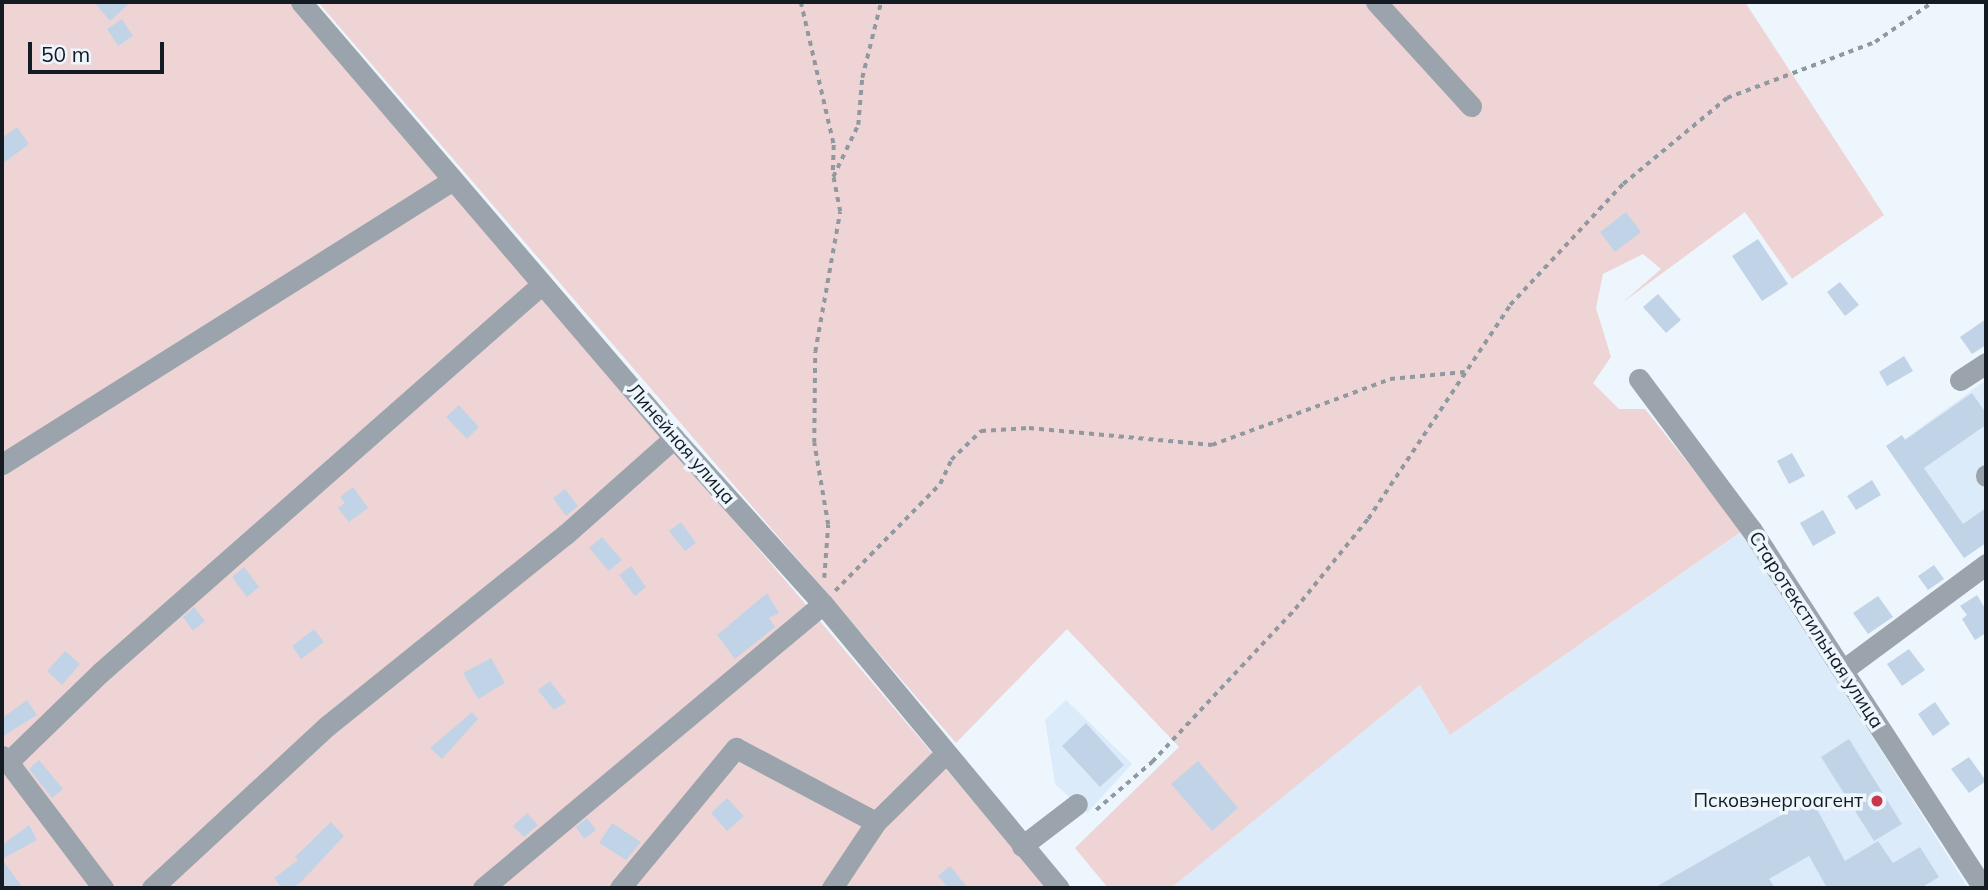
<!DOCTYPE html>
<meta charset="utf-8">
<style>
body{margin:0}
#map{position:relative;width:1988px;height:890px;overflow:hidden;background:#edf5fd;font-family:Mulish,sans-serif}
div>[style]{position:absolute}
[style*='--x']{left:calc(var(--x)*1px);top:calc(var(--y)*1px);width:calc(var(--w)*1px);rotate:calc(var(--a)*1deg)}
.built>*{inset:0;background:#dcebfa}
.green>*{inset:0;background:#eed4d4}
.building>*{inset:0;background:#c1d4e7}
.path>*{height:3.5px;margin-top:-1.75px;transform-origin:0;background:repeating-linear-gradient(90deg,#9199a0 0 5px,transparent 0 10px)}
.minor>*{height:21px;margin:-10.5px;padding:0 10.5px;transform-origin:10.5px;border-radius:10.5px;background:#9ba4ac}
.dots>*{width:19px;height:19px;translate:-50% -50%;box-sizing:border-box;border:4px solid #edf5fd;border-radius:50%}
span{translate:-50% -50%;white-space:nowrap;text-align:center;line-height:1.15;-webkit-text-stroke:7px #edf5fd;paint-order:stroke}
.street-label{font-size:19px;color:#141b22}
.poi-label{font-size:19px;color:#141b22}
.right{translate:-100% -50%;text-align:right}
.frame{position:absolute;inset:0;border:4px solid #141b22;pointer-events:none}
.scale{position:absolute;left:28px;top:42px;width:136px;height:32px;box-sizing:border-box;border:4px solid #141b22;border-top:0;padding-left:9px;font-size:21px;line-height:24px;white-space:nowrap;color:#141b22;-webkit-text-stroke:5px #edf5fd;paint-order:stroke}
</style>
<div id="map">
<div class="built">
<div style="clip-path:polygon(1986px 380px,1986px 542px,1964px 558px,1886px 446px,1902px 435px,1905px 439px)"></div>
<div style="clip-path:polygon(1742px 531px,1968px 888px,1171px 888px,1420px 684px,1450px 735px)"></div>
<div style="clip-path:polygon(1066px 700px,1132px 764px,1087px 813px,1055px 784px,1045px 720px)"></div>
</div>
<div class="green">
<div style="clip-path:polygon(2px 2px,293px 2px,1047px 888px,2px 888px)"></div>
<div style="clip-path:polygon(318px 2px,1745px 2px,1884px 215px,1792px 279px,1745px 212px,1622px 303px,1661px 269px,1643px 254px,1603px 274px,1596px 308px,1611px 357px,1593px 383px,1619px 409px,1645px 409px,1742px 531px,1450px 735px,1420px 685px,1171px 888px,1108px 888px,1075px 848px,1179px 747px,1067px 629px,956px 743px)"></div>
</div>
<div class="building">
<div style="clip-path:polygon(94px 2px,131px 2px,110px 21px)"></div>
<div style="clip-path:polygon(122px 19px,133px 36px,118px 46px,107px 29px)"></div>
<div style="clip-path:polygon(17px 127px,29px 144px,2px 164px,2px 138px)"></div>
<div style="clip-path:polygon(1626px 212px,1641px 232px,1615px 252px,1600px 232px)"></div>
<div style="clip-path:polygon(1758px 239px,1788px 284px,1762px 301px,1732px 256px)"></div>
<div style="clip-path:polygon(1840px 282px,1859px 305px,1845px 316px,1827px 292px)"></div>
<div style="clip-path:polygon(1658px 294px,1681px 320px,1666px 333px,1643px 307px)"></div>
<div style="clip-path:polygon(1986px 319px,1986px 345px,1972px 354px,1960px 337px)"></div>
<div style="clip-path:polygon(1904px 356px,1913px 371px,1887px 386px,1879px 372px)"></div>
<div style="clip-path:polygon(1972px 393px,1986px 413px,1986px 425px,1924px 468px,1963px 524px,1986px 508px,1986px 543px,1964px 558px,1886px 446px,1902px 435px,1905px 440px)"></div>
<div style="clip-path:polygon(459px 405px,479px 427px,467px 439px,446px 417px)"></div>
<div style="clip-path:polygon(1792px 453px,1805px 476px,1789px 484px,1777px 461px)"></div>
<div style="clip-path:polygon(1872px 480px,1881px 495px,1856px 510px,1847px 496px)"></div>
<div style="clip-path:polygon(353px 487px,368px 508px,349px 522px,338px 508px,345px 503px,340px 497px)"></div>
<div style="clip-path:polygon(565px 489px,578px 506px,566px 516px,553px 498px)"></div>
<div style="clip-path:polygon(1823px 510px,1836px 533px,1813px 546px,1800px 523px)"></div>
<div style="clip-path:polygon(681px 522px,696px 543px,685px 551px,669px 531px)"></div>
<div style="clip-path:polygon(602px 537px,622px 560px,609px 571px,589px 548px)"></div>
<div style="clip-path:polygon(1934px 565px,1944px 579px,1928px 590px,1918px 576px)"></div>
<div style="clip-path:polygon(631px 566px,646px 587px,635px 596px,619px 575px)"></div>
<div style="clip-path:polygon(244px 567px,259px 587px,247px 597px,232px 577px)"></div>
<div style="clip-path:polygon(767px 593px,779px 613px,769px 618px,775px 627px,735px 659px,717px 635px)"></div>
<div style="clip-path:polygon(1977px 595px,1986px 610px,1986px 633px,1975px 640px,1962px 619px,1967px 615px,1960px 606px)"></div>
<div style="clip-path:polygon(1878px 596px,1893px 617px,1868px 634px,1853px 613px)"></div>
<div style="clip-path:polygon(194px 607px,205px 621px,193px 631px,183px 617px)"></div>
<div style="clip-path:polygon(314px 629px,324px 642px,301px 659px,292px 646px)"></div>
<div style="clip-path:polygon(1909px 649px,1925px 670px,1902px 686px,1887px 664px)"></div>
<div style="clip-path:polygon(65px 651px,80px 664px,62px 685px,47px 671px)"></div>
<div style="clip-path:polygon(491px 658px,505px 683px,478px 699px,463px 673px)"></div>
<div style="clip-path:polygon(550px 681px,566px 702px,554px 710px,538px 690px)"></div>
<div style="clip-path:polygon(27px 700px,37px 715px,2px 737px,2px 718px)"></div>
<div style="clip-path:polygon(1935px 702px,1950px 724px,1933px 736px,1918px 714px)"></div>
<div style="clip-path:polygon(472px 712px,478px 719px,442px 759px,430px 748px)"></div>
<div style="clip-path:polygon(1086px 723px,1124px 765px,1100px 787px,1062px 746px)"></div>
<div style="clip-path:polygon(1849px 739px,1902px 824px,1874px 841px,1821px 757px)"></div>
<div style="clip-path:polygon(1969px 757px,1986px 781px,1969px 793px,1951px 769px)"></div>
<div style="clip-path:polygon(39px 760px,63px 789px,52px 798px,29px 769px)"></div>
<div style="clip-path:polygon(1198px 761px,1238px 808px,1212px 831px,1171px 784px)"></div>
<div style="clip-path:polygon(727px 798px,744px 816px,727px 831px,711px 813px)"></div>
<div style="clip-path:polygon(1811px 798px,1845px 861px,1878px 841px,1893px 863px,1920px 847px,1939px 877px,1921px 888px,1827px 888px,1809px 856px,1769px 879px,1775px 888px,1654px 888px)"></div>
<div style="clip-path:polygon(527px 813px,538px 825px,524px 837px,513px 826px)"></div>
<div style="clip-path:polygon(587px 818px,596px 830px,584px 839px,576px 827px)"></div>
<div style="clip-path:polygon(331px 822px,344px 836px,302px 881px,292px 888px,282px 888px,274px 878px,298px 860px,295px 857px)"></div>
<div style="clip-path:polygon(612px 823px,641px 842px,626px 860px,599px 843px)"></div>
<div style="clip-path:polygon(29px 825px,37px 840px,2px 859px,23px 888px,2px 888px,2px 845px)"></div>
<div style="clip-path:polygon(950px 866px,968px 888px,948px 888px,938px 876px)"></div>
</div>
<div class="path">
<div style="--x:801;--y:2;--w:147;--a:77"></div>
<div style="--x:834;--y:145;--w:30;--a:92"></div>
<div style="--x:824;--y:578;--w:53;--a:-85.7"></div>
<div style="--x:828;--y:525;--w:83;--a:-99.7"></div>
<div style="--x:814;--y:443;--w:91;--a:-89.4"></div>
<div style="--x:815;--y:352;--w:142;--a:-79.9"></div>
<div style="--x:840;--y:212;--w:36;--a:-101"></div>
<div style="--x:833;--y:177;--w:58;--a:-64.3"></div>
<div style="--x:858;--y:125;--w:47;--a:-85.1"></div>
<div style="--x:862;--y:78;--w:78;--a:-76"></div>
<div style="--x:835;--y:591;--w:150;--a:-45.5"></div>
<div style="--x:940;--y:484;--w:26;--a:-65"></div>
<div style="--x:951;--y:460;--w:42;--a:-44"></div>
<div style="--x:981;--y:431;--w:48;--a:-3.6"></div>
<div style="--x:1029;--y:428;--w:184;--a:5.3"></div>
<div style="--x:1212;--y:445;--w:190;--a:-20.3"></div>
<div style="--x:1390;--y:379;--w:75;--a:-5.3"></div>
<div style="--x:1096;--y:810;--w:74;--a:-40.6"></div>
<div style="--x:1152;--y:762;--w:209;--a:-46.9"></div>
<div style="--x:1295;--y:609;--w:116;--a:-51"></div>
<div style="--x:1368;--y:519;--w:257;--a:-56.4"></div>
<div style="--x:1510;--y:305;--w:166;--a:-47"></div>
<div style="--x:1623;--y:184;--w:135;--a:-39.6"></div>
<div style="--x:1727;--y:98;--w:158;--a:-20.7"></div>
<div style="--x:1875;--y:42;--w:70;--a:-34.6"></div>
</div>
<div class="minor">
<div style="--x:301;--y:2;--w:574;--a:49.45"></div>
<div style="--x:674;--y:438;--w:223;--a:48.1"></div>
<div style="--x:823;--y:604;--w:369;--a:50.3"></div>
<div style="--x:1376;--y:2;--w:141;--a:47.6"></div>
<div style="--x:1639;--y:379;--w:187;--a:53.3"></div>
<div style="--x:1751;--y:529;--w:427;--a:57.1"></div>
<div style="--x:1960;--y:380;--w:31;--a:-33"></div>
<div style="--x:2;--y:464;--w:533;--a:-32.2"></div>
<div style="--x:1986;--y:476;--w:1;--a:-90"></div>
<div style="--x:1843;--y:670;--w:178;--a:-36.5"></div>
<div style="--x:2;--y:756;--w:8;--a:45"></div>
<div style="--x:8;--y:762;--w:129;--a:-44.1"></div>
<div style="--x:101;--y:672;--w:587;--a:-41.34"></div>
<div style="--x:8;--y:762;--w:158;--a:53"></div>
<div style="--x:1022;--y:846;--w:69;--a:-37.4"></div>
<div style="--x:152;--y:888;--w:238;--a:-42.8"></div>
<div style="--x:327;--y:726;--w:307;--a:-38.8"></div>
<div style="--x:566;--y:534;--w:144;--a:-41.6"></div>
<div style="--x:483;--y:888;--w:443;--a:-39.9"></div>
<div style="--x:620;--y:888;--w:182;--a:-50.4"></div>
<div style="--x:736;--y:748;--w:158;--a:27.9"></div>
<div style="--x:832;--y:888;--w:79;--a:-56.3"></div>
<div style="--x:876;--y:822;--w:95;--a:-44.6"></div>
</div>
<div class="dots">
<div style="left:1877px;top:801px;background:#c8374a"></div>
</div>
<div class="street-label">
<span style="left:681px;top:444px;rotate:49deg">Линейная улица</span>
<span style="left:1816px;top:630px;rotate:57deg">Старотекстильная улица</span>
</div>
<div class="poi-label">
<span class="right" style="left:1863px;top:801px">Псковэнергоагент</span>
</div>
<div class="frame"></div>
<div class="scale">50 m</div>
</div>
